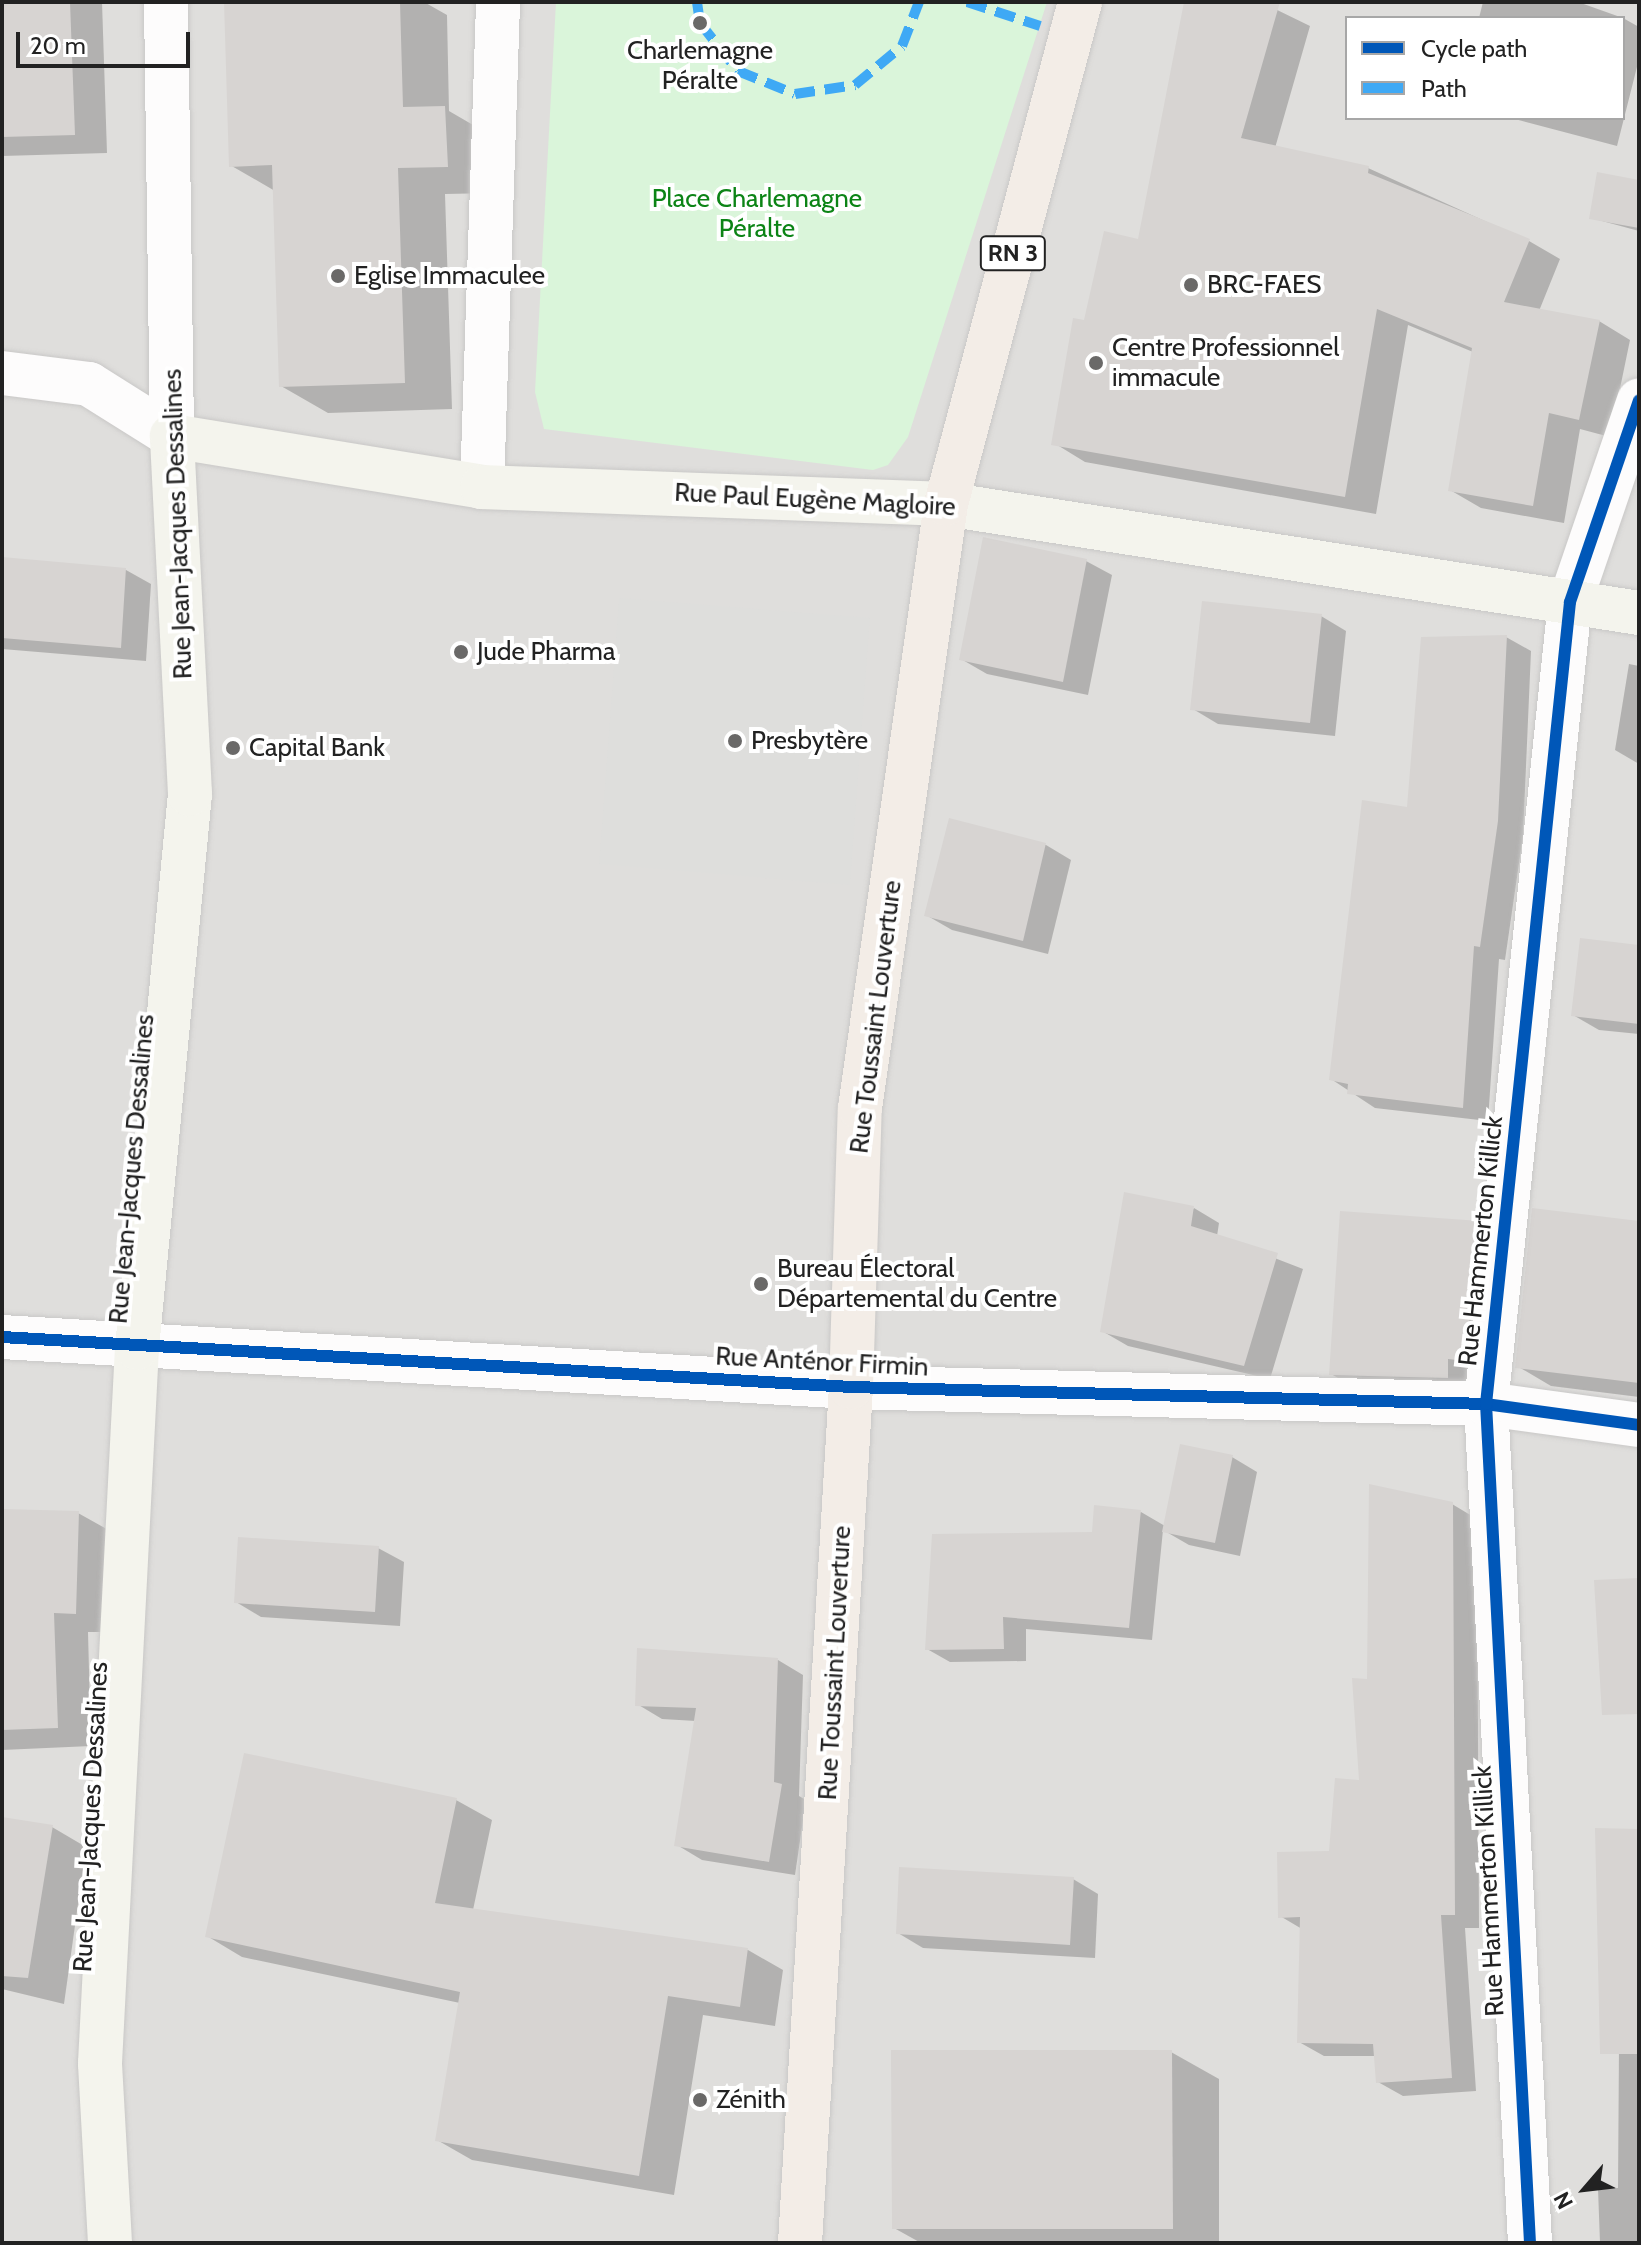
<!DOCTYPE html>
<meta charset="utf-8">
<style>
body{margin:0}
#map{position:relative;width:1641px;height:2245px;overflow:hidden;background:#f0eeeb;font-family:Cabin,sans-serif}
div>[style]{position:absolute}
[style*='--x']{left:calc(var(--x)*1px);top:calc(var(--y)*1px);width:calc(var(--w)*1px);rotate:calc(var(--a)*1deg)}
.residential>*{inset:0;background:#dfdedc}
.religious>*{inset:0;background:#dededc}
.park>*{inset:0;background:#daf5da}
.shadow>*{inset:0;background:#0003}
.building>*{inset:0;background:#d7d4d2}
.roads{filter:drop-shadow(0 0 2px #c9c8c7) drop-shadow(0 0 2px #c9c8c7)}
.minor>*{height:44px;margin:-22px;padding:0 22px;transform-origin:22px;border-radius:22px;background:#fdfcfc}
.tertiary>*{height:44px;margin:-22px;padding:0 22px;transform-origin:22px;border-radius:22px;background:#fdfcfc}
.secondary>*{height:44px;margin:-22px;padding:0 22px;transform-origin:22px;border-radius:22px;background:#f4f4ed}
.primary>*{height:44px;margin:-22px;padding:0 22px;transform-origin:22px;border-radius:22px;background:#f3ede7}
.quiet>*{height:10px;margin-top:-5px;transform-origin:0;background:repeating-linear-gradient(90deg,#3fa9f5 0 20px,transparent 0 30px)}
.cycleway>*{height:12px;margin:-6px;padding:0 6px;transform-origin:6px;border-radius:6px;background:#0057b8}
.dots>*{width:22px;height:22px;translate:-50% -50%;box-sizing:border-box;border:4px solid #fff;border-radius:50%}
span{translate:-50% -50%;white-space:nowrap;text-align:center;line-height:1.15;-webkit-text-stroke:8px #fff;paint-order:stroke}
.shield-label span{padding:2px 6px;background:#fff;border:2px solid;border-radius:6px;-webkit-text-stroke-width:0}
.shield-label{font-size:24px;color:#222;font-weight:700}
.poi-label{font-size:26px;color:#222}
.left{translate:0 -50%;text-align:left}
.park-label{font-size:26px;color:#0c8416}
.street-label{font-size:26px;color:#222}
.frame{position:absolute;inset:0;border:4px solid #222;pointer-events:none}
.legend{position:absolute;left:1345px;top:16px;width:280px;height:104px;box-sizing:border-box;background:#fff;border:2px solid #a7a7a7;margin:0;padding:10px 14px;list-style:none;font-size:24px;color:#222}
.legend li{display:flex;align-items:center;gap:16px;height:40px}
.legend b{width:40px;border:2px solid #a7a7a7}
.north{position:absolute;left:1545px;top:2149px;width:80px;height:80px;-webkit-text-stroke:6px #fff;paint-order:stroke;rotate:242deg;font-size:22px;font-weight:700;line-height:32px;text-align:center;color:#222}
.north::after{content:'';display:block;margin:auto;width:28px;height:36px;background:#222;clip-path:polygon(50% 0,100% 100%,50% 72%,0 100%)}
.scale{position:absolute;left:16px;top:32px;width:174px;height:36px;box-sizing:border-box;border:4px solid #222;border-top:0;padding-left:10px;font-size:24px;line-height:28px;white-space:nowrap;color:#222;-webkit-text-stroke:6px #fff;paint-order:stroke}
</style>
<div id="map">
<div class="residential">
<div style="clip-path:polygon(evenodd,2px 2px,1639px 2px,1639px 2243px,2px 2243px,2px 2px,1347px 18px,1623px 18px,1623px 118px,1347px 118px,1347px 18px)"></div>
</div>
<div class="religious">
<div style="clip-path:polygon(619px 598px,870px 618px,850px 885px,599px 864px)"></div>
</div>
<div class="park">
<div style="clip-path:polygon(556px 2px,1047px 2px,908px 437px,888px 465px,873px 470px,544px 429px,535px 392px)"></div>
</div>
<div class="shadow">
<div style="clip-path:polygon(2px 2px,102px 2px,107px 153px,2px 156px)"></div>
<div style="clip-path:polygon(226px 2px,424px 2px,447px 15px,449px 111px,492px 136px,494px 193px,445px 194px,452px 409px,328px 413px,281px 386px,275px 191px,230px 165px)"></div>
<div style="clip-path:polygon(1186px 2px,1261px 2px,1310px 26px,1275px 148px,1368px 168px,1529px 241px,1560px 259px,1539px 311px,1599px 321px,1630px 340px,1610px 437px,1580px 429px,1564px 523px,1481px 508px,1450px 490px,1473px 352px,1408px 325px,1376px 514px,1085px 462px,1054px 443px,1086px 323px,1139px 241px)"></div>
<div style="clip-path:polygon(1483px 2px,1578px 2px,1623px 18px,1479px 18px)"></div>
<div style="clip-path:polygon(1623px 18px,1639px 27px,1639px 59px,1617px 146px,1511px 118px,1623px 118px)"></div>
<div style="clip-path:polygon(1639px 182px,1639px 231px,1591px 218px)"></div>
<div style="clip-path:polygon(2px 559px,126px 570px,151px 584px,146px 661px,2px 649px)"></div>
<div style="clip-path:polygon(1086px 561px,1112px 575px,1088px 695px,987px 674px,961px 659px)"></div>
<div style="clip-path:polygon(1321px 616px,1346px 631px,1335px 736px,1218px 724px,1193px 709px)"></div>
<div style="clip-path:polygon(1506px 637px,1531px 651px,1523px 836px,1505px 960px,1499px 959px,1488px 1121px,1375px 1108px,1331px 1079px)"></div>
<div style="clip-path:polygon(1629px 664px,1639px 666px,1639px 764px,1615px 750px)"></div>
<div style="clip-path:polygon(950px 820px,1046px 845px,1071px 860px,1048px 954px,952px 930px,926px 915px)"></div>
<div style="clip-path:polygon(1639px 947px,1639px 1034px,1599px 1030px,1573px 1015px)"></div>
<div style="clip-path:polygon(1194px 1208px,1219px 1223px,1217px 1236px,1303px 1269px,1270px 1379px,1128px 1346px,1102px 1331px)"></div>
<div style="clip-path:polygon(1479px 1223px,1517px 1244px,1502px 1381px,1368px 1395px,1331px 1374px)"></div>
<div style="clip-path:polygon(1639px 1223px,1639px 1397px,1551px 1386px,1517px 1366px)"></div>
<div style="clip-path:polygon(1232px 1457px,1257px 1472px,1240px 1556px,1189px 1545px,1163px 1530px,1152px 1640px,1026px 1629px,1026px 1661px,950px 1662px,927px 1649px,1094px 1534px,1141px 1512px,1165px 1526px)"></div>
<div style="clip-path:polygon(1452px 1504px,1477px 1519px,1479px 1928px,1465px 1928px,1476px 2091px,1403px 2096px,1378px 2082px,1376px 2056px,1324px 2056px,1299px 2042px,1302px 1929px,1280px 1916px,1331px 1853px,1361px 1783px,1369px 1682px)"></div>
<div style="clip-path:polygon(2px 1511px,78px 1513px,112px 1532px,110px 1632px,88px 1632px,91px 1746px,2px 1750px)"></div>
<div style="clip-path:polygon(378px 1548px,404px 1562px,400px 1626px,261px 1617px,236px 1602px)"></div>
<div style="clip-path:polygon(778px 1660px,803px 1675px,799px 1796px,806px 1800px,795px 1875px,702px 1860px,677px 1845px,696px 1721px,662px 1719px,637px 1704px)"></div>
<div style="clip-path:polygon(456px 1800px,492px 1820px,473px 1910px,748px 1950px,783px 1970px,775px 2026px,703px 2015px,674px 2195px,472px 2160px,437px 2140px,460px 2003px,242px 1957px,207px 1936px)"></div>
<div style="clip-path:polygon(2px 1819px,52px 1827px,86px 1847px,64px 2004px,2px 1989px)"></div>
<div style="clip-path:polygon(1639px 1831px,1639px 2243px,1600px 2243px,1598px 2189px,1618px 2188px,1619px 2044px)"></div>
<div style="clip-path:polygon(1073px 1879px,1098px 1894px,1095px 1958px,923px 1948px,898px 1933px)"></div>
<div style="clip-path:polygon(1171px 2052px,1219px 2079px,1219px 2243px,921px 2243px,894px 2228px)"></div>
</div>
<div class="building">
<div style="clip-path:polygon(2px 2px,70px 2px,75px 135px,2px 137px)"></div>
<div style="clip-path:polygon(224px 2px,400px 2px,403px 107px,445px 106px,448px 167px,398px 168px,405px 383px,279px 387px,272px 165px,229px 167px)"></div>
<div style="clip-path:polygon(1184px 2px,1280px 2px,1241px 138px,1369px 166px,1368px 173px,1530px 239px,1504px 302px,1600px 320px,1579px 420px,1549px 413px,1533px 506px,1448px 491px,1472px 348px,1377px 309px,1345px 497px,1051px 445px,1073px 318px,1084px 320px,1104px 231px,1138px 239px)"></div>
<div style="clip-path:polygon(1597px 172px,1639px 180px,1639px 228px,1589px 219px)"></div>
<div style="clip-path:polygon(983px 537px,1087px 559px,1063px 682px,959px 660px)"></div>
<div style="clip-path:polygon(2px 557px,126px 568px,121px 648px,2px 638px)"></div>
<div style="clip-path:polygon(1202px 601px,1322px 614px,1310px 723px,1190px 710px)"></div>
<div style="clip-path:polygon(1507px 635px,1498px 821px,1480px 947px,1474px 946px,1463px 1108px,1347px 1094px,1348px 1084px,1329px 1080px,1362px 800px,1407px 807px,1421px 637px)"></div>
<div style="clip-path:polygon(949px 818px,1046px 843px,1023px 941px,924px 916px)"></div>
<div style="clip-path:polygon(1580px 938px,1639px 945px,1639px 1024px,1571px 1016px)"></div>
<div style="clip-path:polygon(1124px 1192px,1194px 1206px,1191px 1226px,1278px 1253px,1244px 1366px,1100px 1332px)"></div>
<div style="clip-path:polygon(1532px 1208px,1639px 1221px,1639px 1383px,1515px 1368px)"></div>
<div style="clip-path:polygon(1340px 1211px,1480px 1221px,1465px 1361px,1448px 1359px,1448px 1378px,1329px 1375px)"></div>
<div style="clip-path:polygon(1180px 1444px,1233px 1455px,1215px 1543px,1162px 1532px)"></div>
<div style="clip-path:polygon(1369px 1484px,1453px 1502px,1455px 1915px,1441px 1915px,1452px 2078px,1376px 2083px,1373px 2044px,1297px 2043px,1300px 1917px,1278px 1918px,1277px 1852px,1329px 1851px,1335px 1778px,1359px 1780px,1352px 1678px,1367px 1679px)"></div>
<div style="clip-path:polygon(1094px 1505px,1141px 1510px,1129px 1628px,1003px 1617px,1004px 1649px,925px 1650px,932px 1534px,1092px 1532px)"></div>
<div style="clip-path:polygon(2px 1509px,79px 1511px,76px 1614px,54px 1613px,58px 1728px,2px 1730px)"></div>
<div style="clip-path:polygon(238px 1537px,379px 1546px,375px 1612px,234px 1603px)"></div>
<div style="clip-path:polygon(1639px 1578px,1639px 1714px,1602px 1715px,1594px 1580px)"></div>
<div style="clip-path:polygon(637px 1648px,778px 1658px,774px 1782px,782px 1784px,769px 1862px,674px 1846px,696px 1708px,635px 1706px)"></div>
<div style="clip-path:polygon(244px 1753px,457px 1798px,435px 1903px,748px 1948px,740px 2007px,668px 1996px,639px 2176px,435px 2141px,460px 1992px,205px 1937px)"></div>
<div style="clip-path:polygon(2px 1817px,53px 1825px,28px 1978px,2px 1976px)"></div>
<div style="clip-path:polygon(1595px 1828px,1639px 1829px,1639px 2054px,1600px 2054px)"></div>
<div style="clip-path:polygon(899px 1867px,1074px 1877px,1070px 1945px,896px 1934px)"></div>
<div style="clip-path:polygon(891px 2050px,1172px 2050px,1173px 2229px,892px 2229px)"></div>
</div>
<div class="roads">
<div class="minor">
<div style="--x:166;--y:2;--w:434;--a:89.2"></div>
<div style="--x:2;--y:373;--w:88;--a:7.2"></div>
<div style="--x:89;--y:384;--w:98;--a:32.1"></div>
<div style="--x:2;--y:1337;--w:850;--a:3.37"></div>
<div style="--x:851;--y:1387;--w:635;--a:1.53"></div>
<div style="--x:1486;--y:1404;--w:154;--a:7.8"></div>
<div style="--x:1530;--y:2243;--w:840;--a:-93"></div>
<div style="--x:1486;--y:1404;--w:806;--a:-84.02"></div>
<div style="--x:1570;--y:602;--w:213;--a:-71.1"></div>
</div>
<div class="tertiary">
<div style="--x:482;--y:487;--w:485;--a:-88.1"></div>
</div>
<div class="secondary">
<div style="--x:110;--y:2243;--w:180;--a:-93.2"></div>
<div style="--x:100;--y:2063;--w:716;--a:-87.04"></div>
<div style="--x:137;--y:1348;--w:557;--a:-84.54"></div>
<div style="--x:190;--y:794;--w:358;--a:-92.9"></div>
<div style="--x:172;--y:436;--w:314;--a:9.3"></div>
<div style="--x:482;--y:487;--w:464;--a:2.1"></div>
<div style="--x:946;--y:504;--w:702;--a:8.94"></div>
</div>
<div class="primary">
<div style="--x:800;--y:2243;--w:858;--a:-86.59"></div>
<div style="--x:851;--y:1387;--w:279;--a:-88.2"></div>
<div style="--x:860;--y:1108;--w:610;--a:-81.9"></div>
<div style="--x:946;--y:504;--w:520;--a:-75.05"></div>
</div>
</div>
<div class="quiet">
<div style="--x:697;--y:2;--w:21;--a:82"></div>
<div style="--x:700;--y:23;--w:61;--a:51.6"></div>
<div style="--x:738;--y:71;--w:61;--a:22"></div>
<div style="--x:795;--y:94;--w:61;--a:-8.5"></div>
<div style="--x:855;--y:85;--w:61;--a:-39.7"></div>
<div style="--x:902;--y:46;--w:47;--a:-68.9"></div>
<div style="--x:967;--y:2;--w:77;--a:18.2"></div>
</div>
<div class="cycleway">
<div style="--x:2;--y:1337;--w:850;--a:3.37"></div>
<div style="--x:851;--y:1387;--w:635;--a:1.53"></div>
<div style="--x:1486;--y:1404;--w:154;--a:7.8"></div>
<div style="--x:1530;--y:2243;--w:840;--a:-93"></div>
<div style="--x:1486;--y:1404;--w:806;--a:-84.02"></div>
<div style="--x:1570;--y:602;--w:213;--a:-71.1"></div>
</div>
<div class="dots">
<div style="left:700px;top:23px;background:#6a6968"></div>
<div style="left:338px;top:276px;background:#6a6968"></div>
<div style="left:1191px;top:285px;background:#6a6968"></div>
<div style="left:1096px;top:363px;background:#6a6968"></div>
<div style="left:461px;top:652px;background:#6a6968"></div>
<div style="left:735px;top:741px;background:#6a6968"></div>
<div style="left:233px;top:748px;background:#6a6968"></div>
<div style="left:761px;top:1284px;background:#6a6968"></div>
<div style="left:700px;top:2100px;background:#6a6968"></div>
</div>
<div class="shield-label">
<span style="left:1013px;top:253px">RN 3</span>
</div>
<div class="poi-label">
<span style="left:700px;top:66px">Charlemagne<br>Péralte</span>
<span class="left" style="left:354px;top:276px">Eglise Immaculee</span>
<span class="left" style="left:1207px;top:285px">BRC-FAES</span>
<span class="left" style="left:1112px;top:363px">Centre Professionnel<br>immacule</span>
<span class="left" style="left:477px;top:652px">Jude Pharma</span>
<span class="left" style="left:751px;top:741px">Presbytère</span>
<span class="left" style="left:249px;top:748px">Capital Bank</span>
<span class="left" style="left:777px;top:1284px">Bureau Électoral<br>Départemental du Centre</span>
<span class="left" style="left:716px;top:2100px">Zénith</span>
</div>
<div class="park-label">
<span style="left:757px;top:214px">Place Charlemagne<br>Péralte</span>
</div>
<div class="street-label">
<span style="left:815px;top:500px;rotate:3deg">Rue Paul Eugène Magloire</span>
<span style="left:178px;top:524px;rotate:-92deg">Rue Jean-Jacques Dessalines</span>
<span style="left:876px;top:1017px;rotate:-83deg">Rue Toussaint Louverture</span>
<span style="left:132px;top:1169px;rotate:-85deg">Rue Jean-Jacques Dessalines</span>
<span style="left:1481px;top:1241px;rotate:-84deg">Rue Hammerton Killick</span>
<span style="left:822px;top:1362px;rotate:3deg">Rue Anténor Firmin</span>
<span style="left:835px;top:1663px;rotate:-87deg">Rue Toussaint Louverture</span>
<span style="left:91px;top:1817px;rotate:-87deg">Rue Jean-Jacques Dessalines</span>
<span style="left:1489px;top:1891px;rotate:-93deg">Rue Hammerton Killick</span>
</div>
<div class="frame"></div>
<ul class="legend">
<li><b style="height:10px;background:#0057b8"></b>Cycle path</li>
<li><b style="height:10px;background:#3fa9f5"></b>Path</li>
</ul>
<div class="north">N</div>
<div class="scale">20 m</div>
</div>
